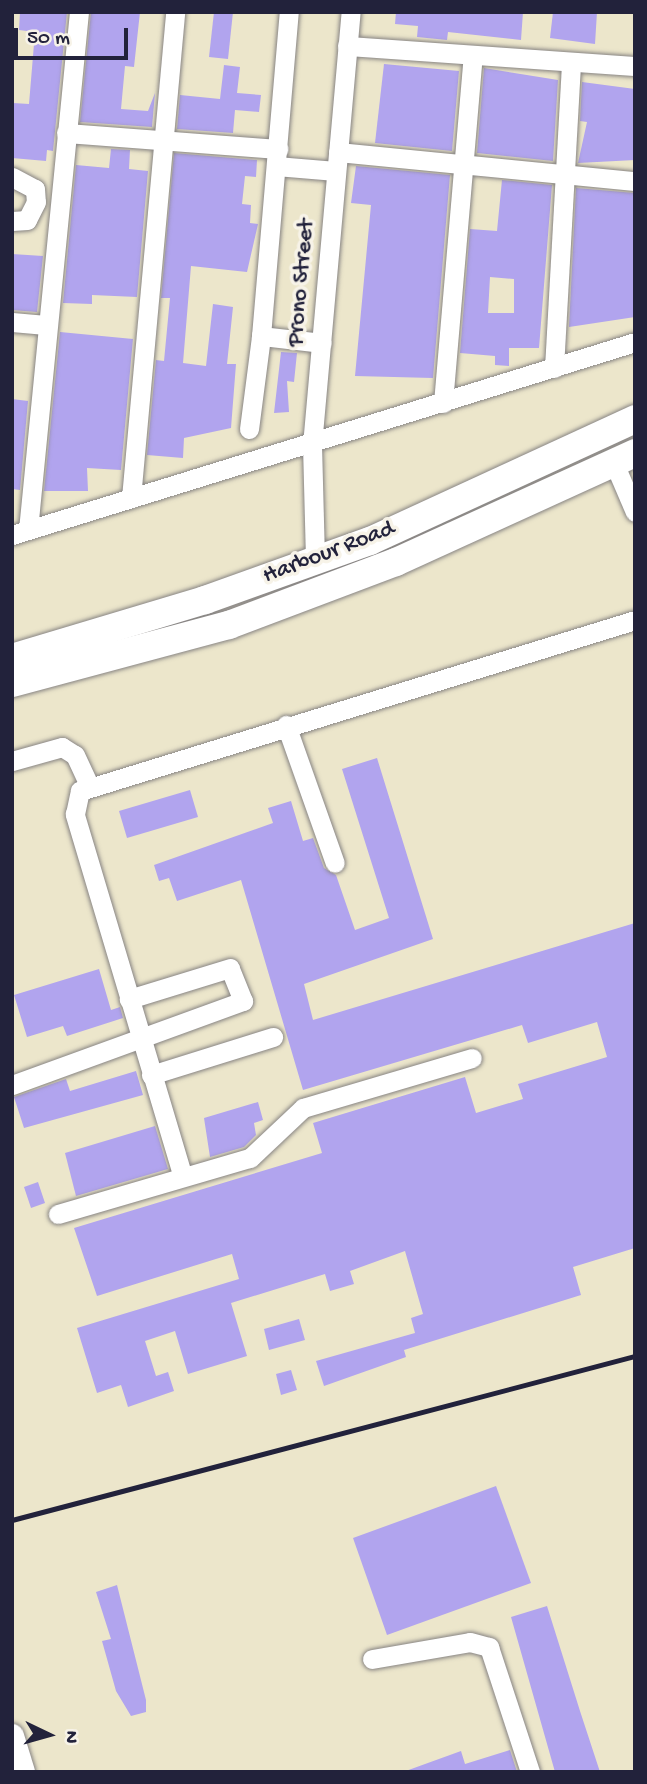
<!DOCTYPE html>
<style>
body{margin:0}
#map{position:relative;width:647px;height:1784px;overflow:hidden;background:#ece6cb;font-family:"Gochi Hand",sans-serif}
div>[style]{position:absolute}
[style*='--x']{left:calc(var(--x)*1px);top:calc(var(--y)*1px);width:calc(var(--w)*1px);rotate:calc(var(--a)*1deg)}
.building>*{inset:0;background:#b1a4ee}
.roads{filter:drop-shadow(0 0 2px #878483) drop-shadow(0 0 2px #878483)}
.minor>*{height:19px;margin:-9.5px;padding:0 9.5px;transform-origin:9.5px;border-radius:9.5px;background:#fff}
.major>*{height:24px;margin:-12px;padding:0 12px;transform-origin:12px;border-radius:12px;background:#fff}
.highway>*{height:28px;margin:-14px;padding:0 14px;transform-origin:14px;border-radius:14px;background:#fff}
.rail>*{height:4.5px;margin:-2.25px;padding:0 2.25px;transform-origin:2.25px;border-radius:2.25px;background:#22223b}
span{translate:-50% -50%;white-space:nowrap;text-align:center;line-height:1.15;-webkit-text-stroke:7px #f7f3e8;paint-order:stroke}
.street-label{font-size:24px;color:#22223b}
.frame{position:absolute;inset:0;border:14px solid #22223b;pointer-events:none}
.north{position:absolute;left:14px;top:1700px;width:70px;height:70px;-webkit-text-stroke:5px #f7f3e8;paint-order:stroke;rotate:95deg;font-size:19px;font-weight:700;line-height:28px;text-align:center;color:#22223b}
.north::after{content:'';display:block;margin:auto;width:24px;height:32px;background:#22223b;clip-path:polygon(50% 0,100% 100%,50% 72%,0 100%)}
.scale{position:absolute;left:14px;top:28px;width:114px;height:32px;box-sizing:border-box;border:4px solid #22223b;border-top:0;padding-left:9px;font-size:21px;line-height:24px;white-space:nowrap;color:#22223b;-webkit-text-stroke:5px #f7f3e8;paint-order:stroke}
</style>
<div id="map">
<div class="building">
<div style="clip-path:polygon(20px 12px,67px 12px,53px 151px,47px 150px,46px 161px,12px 158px,13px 103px,29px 104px,35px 32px,19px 30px)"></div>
<div style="clip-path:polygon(91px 12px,140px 12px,134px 67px,125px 66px,121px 109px,148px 111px,155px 93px,152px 127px,80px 122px)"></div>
<div style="clip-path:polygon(214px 12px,233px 12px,228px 59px,209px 57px)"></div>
<div style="clip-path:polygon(396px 12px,523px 12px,521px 40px,448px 32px,447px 40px,417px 37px,418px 26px,395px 24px)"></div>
<div style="clip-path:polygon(553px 12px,597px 12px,595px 44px,550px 38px)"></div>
<div style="clip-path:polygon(384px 64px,459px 71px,452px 151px,375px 143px)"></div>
<div style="clip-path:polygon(224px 65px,240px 67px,237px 93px,261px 95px,259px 112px,235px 110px,233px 133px,177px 129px,180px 95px,220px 99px)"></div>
<div style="clip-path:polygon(484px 68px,558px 80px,553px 161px,477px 153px)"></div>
<div style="clip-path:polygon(582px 82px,635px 89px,635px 160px,578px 163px,587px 122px,580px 121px)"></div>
<div style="clip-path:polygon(111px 149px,130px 150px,129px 169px,148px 171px,137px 297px,92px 295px,92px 304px,63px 303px,76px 165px,109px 168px)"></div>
<div style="clip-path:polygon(174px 153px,257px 160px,256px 177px,245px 176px,242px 204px,251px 205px,250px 223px,258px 224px,247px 272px,191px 266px,183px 363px,206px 366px,213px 304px,233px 307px,227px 364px,236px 364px,231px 428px,184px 438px,183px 458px,147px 455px,156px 360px,164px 361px,170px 298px,161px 298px)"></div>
<div style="clip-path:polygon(356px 166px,450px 175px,433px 378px,355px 376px,371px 205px,351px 203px)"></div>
<div style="clip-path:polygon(evenodd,502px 180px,552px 185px,539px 348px,509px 348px,509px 366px,495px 365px,495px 356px,460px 353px,470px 229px,497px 231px,502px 180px,490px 277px,514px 279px,514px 313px,488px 313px,490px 277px)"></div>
<div style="clip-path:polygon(576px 188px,635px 193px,635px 317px,569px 327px)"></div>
<div style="clip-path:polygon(12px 254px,43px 256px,37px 312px,12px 310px)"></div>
<div style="clip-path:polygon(60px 332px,133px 339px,121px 470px,87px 468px,88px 491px,44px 491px)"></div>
<div style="clip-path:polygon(281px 352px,297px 353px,294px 382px,287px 381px,289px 412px,274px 413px)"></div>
<div style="clip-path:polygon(12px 399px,28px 401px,20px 490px,12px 489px)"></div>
<div style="clip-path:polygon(377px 758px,433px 939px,304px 984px,313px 1020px,635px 923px,635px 1248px,573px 1267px,581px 1295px,404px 1350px,406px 1357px,324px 1386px,316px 1361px,415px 1333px,411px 1318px,423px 1314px,405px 1251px,350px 1271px,354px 1284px,330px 1291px,325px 1274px,231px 1303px,247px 1356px,188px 1374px,175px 1331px,145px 1341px,156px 1376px,168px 1372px,174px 1391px,128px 1407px,121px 1385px,97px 1393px,77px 1328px,239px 1279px,232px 1254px,97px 1296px,74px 1228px,322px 1153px,313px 1123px,465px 1077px,476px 1113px,523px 1099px,518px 1084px,607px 1057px,597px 1022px,528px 1043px,522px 1025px,303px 1090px,241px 880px,177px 901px,169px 878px,159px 881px,154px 865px,273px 823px,268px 808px,291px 801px,303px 841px,313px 838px,324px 868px,336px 875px,355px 930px,389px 918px,342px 769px)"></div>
<div style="clip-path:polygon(190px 790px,198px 817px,127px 838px,119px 811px)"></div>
<div style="clip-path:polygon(99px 969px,111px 1010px,120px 1007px,123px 1018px,67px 1036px,63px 1026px,27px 1037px,14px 995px)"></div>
<div style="clip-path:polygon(136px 1071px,143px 1095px,24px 1128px,14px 1097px,66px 1079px,70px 1091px)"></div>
<div style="clip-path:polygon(258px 1102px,263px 1120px,254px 1123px,256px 1135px,244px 1147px,210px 1157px,204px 1118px)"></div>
<div style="clip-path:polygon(155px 1126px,168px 1169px,76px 1196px,65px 1153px)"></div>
<div style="clip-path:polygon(38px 1182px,45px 1203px,31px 1208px,24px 1187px)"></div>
<div style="clip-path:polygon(299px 1319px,305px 1340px,269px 1350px,264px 1329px)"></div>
<div style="clip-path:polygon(291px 1370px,297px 1390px,281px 1395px,276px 1374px)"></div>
<div style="clip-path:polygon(496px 1486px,531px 1583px,387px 1635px,353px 1538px)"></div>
<div style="clip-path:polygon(117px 1585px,146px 1700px,146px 1712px,131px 1716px,116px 1691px,102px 1641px,111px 1639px,96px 1592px)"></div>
<div style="clip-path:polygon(547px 1606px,580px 1711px,600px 1772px,555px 1772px,511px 1617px)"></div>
<div style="clip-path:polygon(510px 1750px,517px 1772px,403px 1772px,461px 1751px,465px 1764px)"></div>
</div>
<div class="roads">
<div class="minor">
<div style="--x:347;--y:46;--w:289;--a:4"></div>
<div style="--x:66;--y:133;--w:213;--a:4.3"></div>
<div style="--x:338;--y:152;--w:298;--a:5.6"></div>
<div style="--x:276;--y:166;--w:60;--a:4.8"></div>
<div style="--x:12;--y:177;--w:26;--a:28"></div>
<div style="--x:35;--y:189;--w:13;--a:86"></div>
<div style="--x:36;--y:202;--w:20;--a:117"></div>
<div style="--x:27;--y:220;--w:15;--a:176"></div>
<div style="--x:12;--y:322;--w:34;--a:5"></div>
<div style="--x:261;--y:336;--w:325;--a:-85.1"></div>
<div style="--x:554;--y:368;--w:306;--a:-86.8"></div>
<div style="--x:443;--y:403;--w:348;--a:-85.1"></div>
<div style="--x:249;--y:429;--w:94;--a:-82.6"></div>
<div style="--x:261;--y:336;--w:61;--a:6.5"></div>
<div style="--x:614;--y:463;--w:53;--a:66.8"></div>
<div style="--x:131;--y:498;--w:488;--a:-84.8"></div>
<div style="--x:28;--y:530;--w:521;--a:-84.38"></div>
<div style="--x:12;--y:535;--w:652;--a:-17.21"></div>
<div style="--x:315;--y:559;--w:114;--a:-91.5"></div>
<div style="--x:312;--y:445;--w:435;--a:-84.9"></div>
<div style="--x:286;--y:725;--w:146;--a:70.5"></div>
<div style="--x:12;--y:761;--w:52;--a:-15.6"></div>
<div style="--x:62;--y:747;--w:15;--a:32"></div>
<div style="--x:75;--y:755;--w:33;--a:65"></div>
<div style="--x:151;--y:1075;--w:128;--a:-17.3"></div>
<div style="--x:12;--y:1085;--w:246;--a:-20"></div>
<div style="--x:243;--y:1001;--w:35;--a:-112"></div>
<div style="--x:230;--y:968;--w:106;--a:162.9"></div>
<div style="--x:182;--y:1174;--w:376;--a:-106.6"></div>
<div style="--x:75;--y:814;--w:24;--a:-78"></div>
<div style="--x:80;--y:791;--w:581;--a:-17.12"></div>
<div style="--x:58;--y:1214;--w:200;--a:-16.3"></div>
<div style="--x:250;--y:1158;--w:73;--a:-43.3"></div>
<div style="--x:303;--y:1108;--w:176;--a:-16.5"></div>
<div style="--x:372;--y:1659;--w:99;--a:-9.8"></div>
<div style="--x:470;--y:1642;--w:20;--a:15"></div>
<div style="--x:489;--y:1647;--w:132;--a:71.8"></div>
</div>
<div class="major">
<div style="--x:12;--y:1736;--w:38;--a:73"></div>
</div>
<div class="highway">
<div style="--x:12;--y:658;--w:202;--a:-16.7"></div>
<div style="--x:205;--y:600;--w:175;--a:-19.7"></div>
<div style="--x:370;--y:541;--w:292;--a:-24.7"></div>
<div style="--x:12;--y:683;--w:225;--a:-15"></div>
<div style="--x:229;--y:625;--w:178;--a:-20.7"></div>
<div style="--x:396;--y:562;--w:263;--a:-24.5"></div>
</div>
</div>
<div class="rail">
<div style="--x:12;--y:1520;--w:644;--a:-14.75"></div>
</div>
<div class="street-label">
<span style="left:302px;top:283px;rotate:-85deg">Prono Street</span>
<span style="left:329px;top:553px;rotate:-21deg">Harbour Road</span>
</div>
<div class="frame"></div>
<div class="north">N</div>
<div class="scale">50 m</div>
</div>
